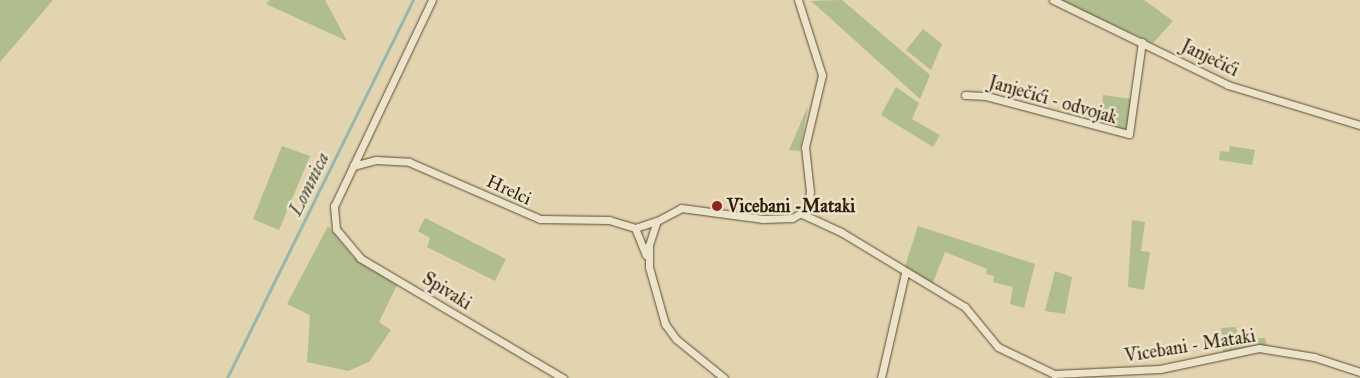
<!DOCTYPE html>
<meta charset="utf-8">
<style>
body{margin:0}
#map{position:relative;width:1360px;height:378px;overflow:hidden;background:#e2d4af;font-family:"IM FELL Great Primer",serif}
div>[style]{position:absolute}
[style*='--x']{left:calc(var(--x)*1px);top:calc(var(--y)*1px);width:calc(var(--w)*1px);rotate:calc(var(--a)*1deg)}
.green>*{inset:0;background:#b0bd8d}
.stream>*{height:2.5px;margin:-1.25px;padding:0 1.25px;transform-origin:1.25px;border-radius:1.25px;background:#95b8ac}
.roads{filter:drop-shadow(0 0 1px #5b4c34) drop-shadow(0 0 1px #5b4c34)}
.minor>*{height:7px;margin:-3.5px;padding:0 3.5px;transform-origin:3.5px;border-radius:3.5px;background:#ece3cb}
.dots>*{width:14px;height:14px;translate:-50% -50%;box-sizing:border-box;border:2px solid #ece3cb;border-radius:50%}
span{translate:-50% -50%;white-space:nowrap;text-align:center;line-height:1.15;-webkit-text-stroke:5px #ece3cb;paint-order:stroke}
.street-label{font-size:18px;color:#2e1e0b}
.poi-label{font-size:18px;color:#2e1e0b;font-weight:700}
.left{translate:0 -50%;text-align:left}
.water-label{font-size:19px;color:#4d4c3b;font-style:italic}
</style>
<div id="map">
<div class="green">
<div style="clip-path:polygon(0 0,53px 0,0 62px)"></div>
<div style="clip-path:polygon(270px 0,325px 0,347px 41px,266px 4px)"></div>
<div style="clip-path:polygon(842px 0,930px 75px,920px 99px,811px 1px)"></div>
<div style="clip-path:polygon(1059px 0,1144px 0,1173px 21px,1153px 43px)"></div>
<div style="clip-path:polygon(923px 29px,942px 44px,931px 70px,906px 50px)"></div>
<div style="clip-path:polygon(896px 87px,919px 103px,912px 119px,940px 135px,933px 147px,881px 115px)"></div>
<div style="clip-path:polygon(1103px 95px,1132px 99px,1128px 132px,1101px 126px)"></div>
<div style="clip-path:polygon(808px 106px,800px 151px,789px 150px)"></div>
<div style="clip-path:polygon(282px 146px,310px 156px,279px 230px,253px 219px)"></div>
<div style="clip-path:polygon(1230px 146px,1255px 150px,1252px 165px,1219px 160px,1220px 151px,1229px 152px)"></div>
<div style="clip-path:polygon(425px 218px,506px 259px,495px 281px,427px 247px,430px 238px,418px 231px)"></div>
<div style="clip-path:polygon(1132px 220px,1145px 222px,1141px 251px,1150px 252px,1144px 290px,1128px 287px)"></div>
<div style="clip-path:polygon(328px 226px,354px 258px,399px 281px,379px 322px,391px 330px,369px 362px,348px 371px,307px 362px,310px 315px,287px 304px)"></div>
<div style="clip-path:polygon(918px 226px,1035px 264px,1024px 308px,1010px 304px,1013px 287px,993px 282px,994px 276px,986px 274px,987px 269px,945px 252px,932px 285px,904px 269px)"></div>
<div style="clip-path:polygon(1055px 271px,1072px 277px,1065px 314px,1045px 311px)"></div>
<div style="clip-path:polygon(1236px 327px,1238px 339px,1265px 338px,1267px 346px,1223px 352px,1221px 328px)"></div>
</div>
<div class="stream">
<div style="--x:227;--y:378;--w:421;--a:-63.8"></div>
</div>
<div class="roads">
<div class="minor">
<div style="--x:432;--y:0;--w:228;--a:115.4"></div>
<div style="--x:334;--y:206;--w:23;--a:85"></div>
<div style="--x:336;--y:229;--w:38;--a:50"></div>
<div style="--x:360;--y:258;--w:236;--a:30.6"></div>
<div style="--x:1053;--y:0;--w:195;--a:25.9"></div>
<div style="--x:1228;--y:85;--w:138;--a:16.9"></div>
<div style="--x:965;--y:95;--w:21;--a:3"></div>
<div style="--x:986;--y:96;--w:148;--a:14.9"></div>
<div style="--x:1129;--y:134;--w:93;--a:-82"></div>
<div style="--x:353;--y:166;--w:24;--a:-15"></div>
<div style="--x:376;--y:160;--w:33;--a:3"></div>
<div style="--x:409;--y:162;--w:143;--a:23.5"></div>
<div style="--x:540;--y:219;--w:69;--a:0.8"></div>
<div style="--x:609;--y:220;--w:27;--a:17"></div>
<div style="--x:635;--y:228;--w:23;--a:-18"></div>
<div style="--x:802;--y:214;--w:43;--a:24.8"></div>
<div style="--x:841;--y:232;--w:145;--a:31.2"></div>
<div style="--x:965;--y:307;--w:52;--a:50.5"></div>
<div style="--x:998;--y:347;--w:62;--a:25.7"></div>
<div style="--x:1054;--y:374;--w:106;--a:-2.7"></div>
<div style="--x:1160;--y:369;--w:101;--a:-12"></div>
<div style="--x:1259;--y:348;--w:56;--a:9.3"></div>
<div style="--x:1314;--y:357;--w:48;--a:18.1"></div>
<div style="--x:635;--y:228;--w:29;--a:68"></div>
<div style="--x:724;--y:378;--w:62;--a:-140.9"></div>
<div style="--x:676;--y:339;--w:19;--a:-126"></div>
<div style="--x:665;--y:324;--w:59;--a:-105.7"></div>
<div style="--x:649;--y:267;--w:22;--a:-90"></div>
<div style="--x:649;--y:245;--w:25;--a:-72"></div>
<div style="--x:657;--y:221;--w:27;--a:-28"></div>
<div style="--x:681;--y:208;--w:83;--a:7.6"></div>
<div style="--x:763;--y:219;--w:29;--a:-2"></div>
<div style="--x:792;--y:218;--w:17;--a:-28"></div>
<div style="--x:807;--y:210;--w:18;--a:-81"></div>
<div style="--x:810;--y:192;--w:45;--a:-96.3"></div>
<div style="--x:805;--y:147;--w:74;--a:-76.7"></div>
<div style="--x:822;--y:75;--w:79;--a:-107.7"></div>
<div style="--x:881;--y:378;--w:108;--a:-77.1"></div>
</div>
</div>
<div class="dots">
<div style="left:717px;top:206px;background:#8f2418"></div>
</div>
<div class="street-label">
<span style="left:1210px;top:58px;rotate:26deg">Janječići</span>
<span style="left:1053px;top:100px;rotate:16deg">Janječići - odvojak</span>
<span style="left:509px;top:190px;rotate:25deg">Hrelci</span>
<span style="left:447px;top:291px;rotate:32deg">Spivaki</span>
<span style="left:1190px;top:346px;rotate:-9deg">Vicebani - Mataki</span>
</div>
<div class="poi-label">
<span class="left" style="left:727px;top:206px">Vicebani -Mataki</span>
</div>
<div class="water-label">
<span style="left:309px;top:184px;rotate:-64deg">Lomnica</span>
</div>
</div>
